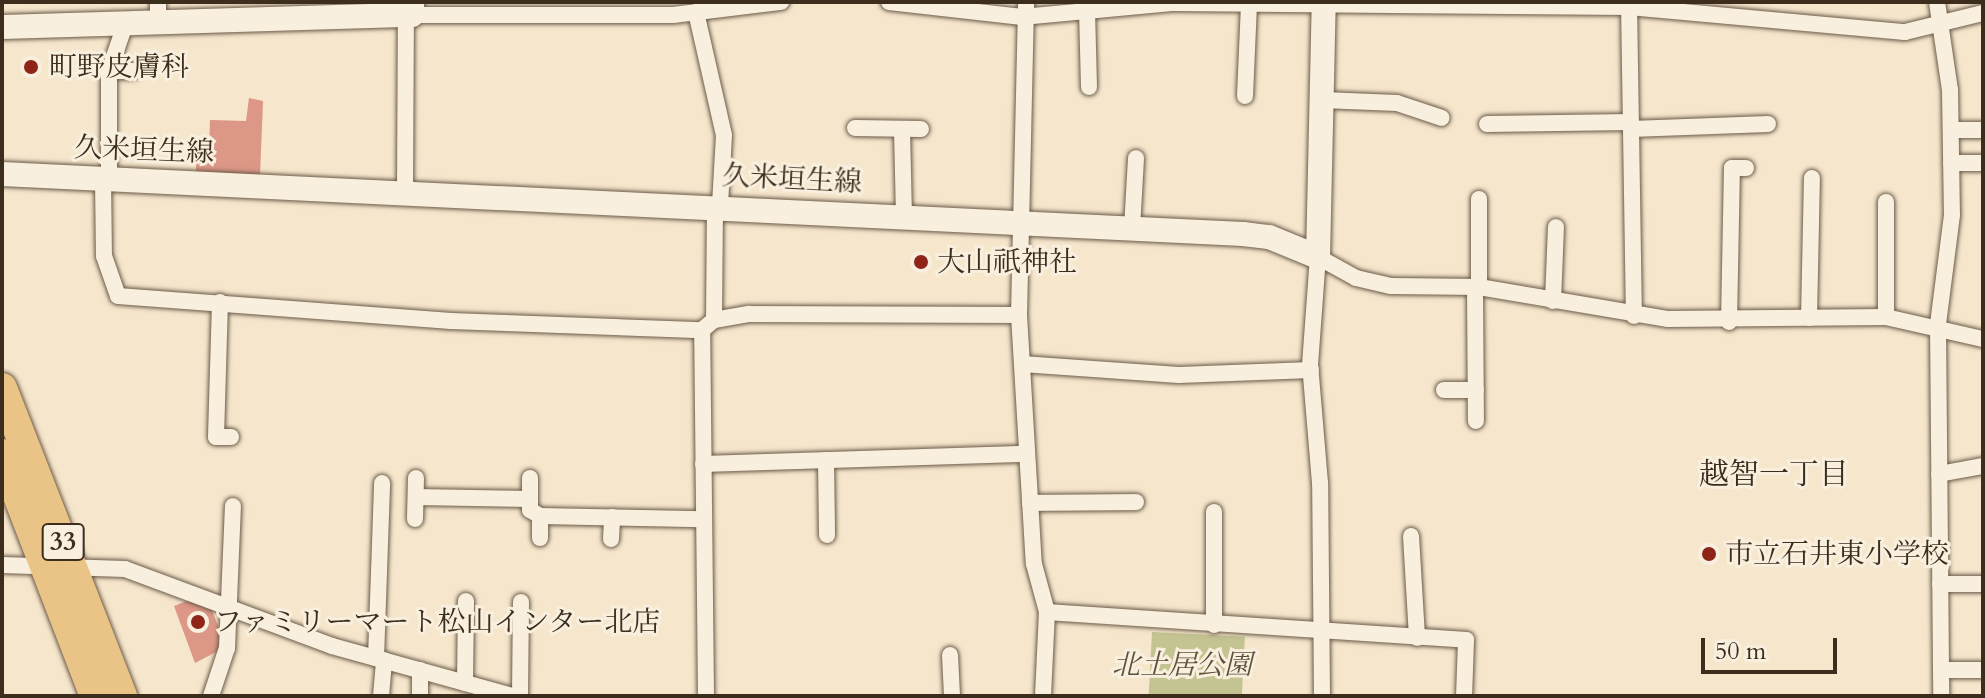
<!DOCTYPE html>
<html>
<head>
<meta charset="utf-8">
<style>
  body { margin:0 }
  #map { position:relative; width:1985px; height:698px; overflow:hidden; background:#f5e6cc; font-family:Cardo,"Noto Serif JP",serif }
  div>[style] { position:absolute }
  .green>* { inset:0; background:#c4c392; transform-origin:0 0 }
  .building>* { inset:0; background:#dc9787 }
  .roads { filter:drop-shadow(0 0 2px #6b5b48) drop-shadow(0 0 2px #6b5b48) }
  .street>* { height:16px; margin:-8px; padding:0 8px; transform-origin:8px; border-radius:8px; background:#f8efde }
  .secondary>* { height:24px; margin:-12px; padding:0 12px; transform-origin:12px; border-radius:12px; background:#f8efde }
  .highway>* { height:30px; margin:-15px; padding:0 15px; transform-origin:15px; border-radius:15px; background:#eac386 }
  .dots>* { width:22px; height:22px; translate:-50% -50%; box-sizing:border-box; border:4px solid #f8efde; border-radius:50% }
  span { translate:-50% -50%; white-space:nowrap; text-align:center; line-height:1.15; -webkit-text-stroke:6px #f8efde; paint-order:stroke }
  .shield-label span { padding:2px 6px; background:#f8efde; border:2px solid; border-radius:6px; -webkit-text-stroke-width:0 }
  .shield-label { font-size:26px; color:#3d2d1c; font-weight:700 }
  .poi-label { font-size:28px; color:#3d2d1c }
  .left { translate:0 -50%; text-align:left }
  .street-label { font-size:28px; color:#3d2d1c }
  .park-label { font-size:28px; color:#5f523a; font-style:italic }
  .neighbourhood-label { font-size:30px; color:#3d2d1c }
  .frame { position:absolute; inset:0; border:4px solid #3d2d1c; pointer-events:none }
  .scale { position:absolute; left:1701px; top:638px; width:136px; height:36px; box-sizing:border-box; border:4px solid #3d2d1c; border-top:0; padding-left:10px; font-size:24px; line-height:28px; white-space:nowrap; color:#3d2d1c; -webkit-text-stroke:6px #f8efde; paint-order:stroke }
</style>
</head>
<body>
<div id="map">
  <div class="green">
    <i style="left:1152px;top:632px;width:93px;height:64px;rotate:3deg"></i>
  </div>
  <div class="building">
    <i style="clip-path:polygon(249px 98px,263px 101px,260px 176px,196px 175px,196px 151px,209px 150px,210px 120px,246px 121px)"></i>
    <i style="clip-path:polygon(192px 599px,211px 608px,222px 636px,218px 651px,195px 663px,174px 606px)"></i>
  </div>
  <div class="roads">
    <div class="street">
      <i style="left:158px;top:2px;width:19px;rotate:90deg"></i>
      <i style="left:889px;top:2px;width:134px;rotate:6.4deg"></i>
      <i style="left:1022px;top:17px;width:153px;rotate:-5.3deg"></i>
      <i style="left:1174px;top:3px;width:455px;rotate:0.5deg"></i>
      <i style="left:1629px;top:7px;width:277px;rotate:5.2deg"></i>
      <i style="left:1905px;top:32px;width:80px;rotate:-13.7deg"></i>
      <i style="left:1629px;top:2px;width:314px;rotate:89.1deg"></i>
      <i style="left:1937px;top:2px;width:89px;rotate:81.6deg"></i>
      <i style="left:1950px;top:90px;width:125px;rotate:89.1deg"></i>
      <i style="left:1952px;top:215px;width:110px;rotate:97.3deg"></i>
      <i style="left:1938px;top:324px;width:372px;rotate:89.5deg"></i>
      <i style="left:1087px;top:10px;width:77px;rotate:88.5deg"></i>
      <i style="left:696px;top:12px;width:126px;rotate:77.2deg"></i>
      <i style="left:724px;top:135px;width:70px;rotate:93.3deg"></i>
      <i style="left:412px;top:15px;width:261px"></i>
      <i style="left:673px;top:15px;width:109px;rotate:-6.9deg"></i>
      <i style="left:109px;top:71px;width:24px"></i>
      <i style="left:1245px;top:96px;width:91px;rotate:-87.5deg"></i>
      <i style="left:1323px;top:100px;width:74px;rotate:2.3deg"></i>
      <i style="left:1397px;top:103px;width:47px;rotate:18.4deg"></i>
      <i style="left:1487px;top:124px;width:144px;rotate:-0.8deg"></i>
      <i style="left:855px;top:128px;width:66px;rotate:0.9deg"></i>
      <i style="left:902px;top:129px;width:86px;rotate:88.7deg"></i>
      <i style="left:1631px;top:129px;width:137px;rotate:-2.1deg"></i>
      <i style="left:1951px;top:130px;width:32px"></i>
      <i style="left:1951px;top:163px;width:32px"></i>
      <i style="left:103px;top:178px;width:78px;rotate:89.3deg"></i>
      <i style="left:104px;top:256px;width:42px;rotate:70.7deg"></i>
      <i style="left:118px;top:296px;width:334px;rotate:4.3deg"></i>
      <i style="left:451px;top:321px;width:251px;rotate:2.1deg"></i>
      <i style="left:109px;top:178px;width:107px;rotate:-90deg"></i>
      <i style="left:109px;top:71px;width:52px;rotate:-70.9deg"></i>
      <i style="left:405px;top:191px;width:176px;rotate:-89.7deg"></i>
      <i style="left:1479px;top:199px;width:88px;rotate:90deg"></i>
      <i style="left:1886px;top:202px;width:115px;rotate:90deg"></i>
      <i style="left:1132px;top:228px;width:70px;rotate:-86.7deg"></i>
      <i style="left:1475px;top:287px;width:134px;rotate:89.6deg"></i>
      <i style="left:1553px;top:301px;width:74px;rotate:-87.7deg"></i>
      <i style="left:220px;top:302px;width:135px;rotate:91.7deg"></i>
      <i style="left:216px;top:437px;width:15px"></i>
      <i style="left:1019px;top:315px;width:249px;rotate:86.6deg"></i>
      <i style="left:1034px;top:564px;width:50px;rotate:74.8deg"></i>
      <i style="left:1047px;top:612px;width:420px;rotate:3.8deg"></i>
      <i style="left:1466px;top:640px;width:56px;rotate:92deg"></i>
      <i style="left:1809px;top:318px;width:140px;rotate:-88.8deg"></i>
      <i style="left:714px;top:320px;width:36px;rotate:-10deg"></i>
      <i style="left:749px;top:314px;width:270px;rotate:0.2deg"></i>
      <i style="left:1019px;top:315px;width:313px;rotate:-88.7deg"></i>
      <i style="left:1729px;top:322px;width:154px;rotate:-88.9deg"></i>
      <i style="left:1732px;top:168px;width:14px"></i>
      <i style="left:1022px;top:364px;width:157px;rotate:4deg"></i>
      <i style="left:1179px;top:375px;width:132px;rotate:-2.2deg"></i>
      <i style="left:1444px;top:390px;width:32px"></i>
      <i style="left:826px;top:460px;width:75px;rotate:89.2deg"></i>
      <i style="left:703px;top:464px;width:324px;rotate:-1.8deg"></i>
      <i style="left:1939px;top:474px;width:45px;rotate:-10.3deg"></i>
      <i style="left:530px;top:478px;width:32px;rotate:90deg"></i>
      <i style="left:530px;top:510px;width:12px;rotate:31deg"></i>
      <i style="left:540px;top:516px;width:163px;rotate:1.1deg"></i>
      <i style="left:416px;top:497px;width:114px;rotate:1deg"></i>
      <i style="left:1030px;top:503px;width:106px;rotate:-0.5deg"></i>
      <i style="left:1214px;top:512px;width:113px;rotate:90deg"></i>
      <i style="left:540px;top:516px;width:22px;rotate:90deg"></i>
      <i style="left:415px;top:519px;width:41px;rotate:-88.6deg"></i>
      <i style="left:1411px;top:536px;width:102px;rotate:86.6deg"></i>
      <i style="left:611px;top:539px;width:22px;rotate:-87deg"></i>
      <i style="left:2px;top:565px;width:123px;rotate:1.9deg"></i>
      <i style="left:125px;top:569px;width:221px;rotate:20.4deg"></i>
      <i style="left:332px;top:646px;width:187px;rotate:15.5deg"></i>
      <i style="left:1940px;top:584px;width:43px"></i>
      <i style="left:950px;top:655px;width:41px;rotate:87.2deg"></i>
      <i style="left:376px;top:658px;width:175px;rotate:-88deg"></i>
      <i style="left:420px;top:670px;width:26px;rotate:90deg"></i>
      <i style="left:1941px;top:670px;width:42px"></i>
      <i style="left:465px;top:683px;width:82px;rotate:-89.3deg"></i>
      <i style="left:211px;top:696px;width:51px;rotate:-71.6deg"></i>
      <i style="left:227px;top:648px;width:142px;rotate:-87.6deg"></i>
      <i style="left:381px;top:696px;width:36px;rotate:-85deg"></i>
      <i style="left:520px;top:696px;width:94px;rotate:-89.4deg"></i>
      <i style="left:706px;top:696px;width:366px;rotate:-90.6deg"></i>
      <i style="left:702px;top:330px;width:16px;rotate:-40deg"></i>
      <i style="left:714px;top:320px;width:115px;rotate:-89.5deg"></i>
      <i style="left:1043px;top:696px;width:84px;rotate:-87.3deg"></i>
      <i style="left:1322px;top:696px;width:213px;rotate:-90.5deg"></i>
      <i style="left:1320px;top:483px;width:118px;rotate:-94.8deg"></i>
      <i style="left:1310px;top:365px;width:108px;rotate:-85.8deg"></i>
      <i style="left:1318px;top:257px;width:43px;rotate:28.9deg"></i>
      <i style="left:1356px;top:278px;width:36px;rotate:13deg"></i>
      <i style="left:1391px;top:286px;width:88px;rotate:0.7deg"></i>
      <i style="left:1479px;top:287px;width:192px;rotate:9.6deg"></i>
      <i style="left:1668px;top:319px;width:218px;rotate:-0.5deg"></i>
      <i style="left:1886px;top:317px;width:99px;rotate:12.8deg"></i>
    </div>
    <div class="secondary">
      <i style="left:2px;top:27px;width:410px;rotate:-1.7deg"></i>
      <i style="left:412px;top:15px;width:13px;rotate:-90deg"></i>
      <i style="left:2px;top:174px;width:1242px;rotate:2.77deg"></i>
      <i style="left:1243px;top:234px;width:26px;rotate:7deg"></i>
      <i style="left:1269px;top:237px;width:53px;rotate:22.2deg"></i>
      <i style="left:1318px;top:257px;width:255px;rotate:-88.7deg"></i>
    </div>
    <div class="highway">
      <i style="left:2px;top:388px;width:331px;rotate:68.7deg"></i>
      <i style="left:2px;top:454px;width:259px;rotate:69deg"></i>
    </div>
  </div>
  <div class="dots">
    <i style="left:31px;top:67px;background:#8f2418"></i>
    <i style="left:921px;top:262px;background:#8f2418"></i>
    <i style="left:1709px;top:554px;background:#8f2418"></i>
    <i style="left:198px;top:622px;background:#8f2418"></i>
  </div>
  <div class="shield-label">
    <span style="left:63px;top:542px">33</span>
  </div>
  <div class="poi-label">
    <span class="left" style="left:49px;top:67px">町野皮膚科</span>
    <span class="left" style="left:937px;top:262px">大山祇神社</span>
    <span class="left" style="left:1725px;top:554px">市立石井東小学校</span>
    <span class="left" style="left:214px;top:622px">ファミリーマート松山インター北店</span>
  </div>
  <div class="street-label">
    <span style="left:144px;top:150px;rotate:2deg">久米垣生線</span>
    <span style="left:792px;top:179px;rotate:3deg">久米垣生線</span>
  </div>
  <div class="park-label">
    <span style="left:1182px;top:665px">北土居公園</span>
  </div>
  <div class="neighbourhood-label">
    <span style="left:1774px;top:475px">越智一丁目</span>
  </div>
  <div class="frame"></div>
  <div class="scale">50 m</div>
</div>
</body>
</html>
